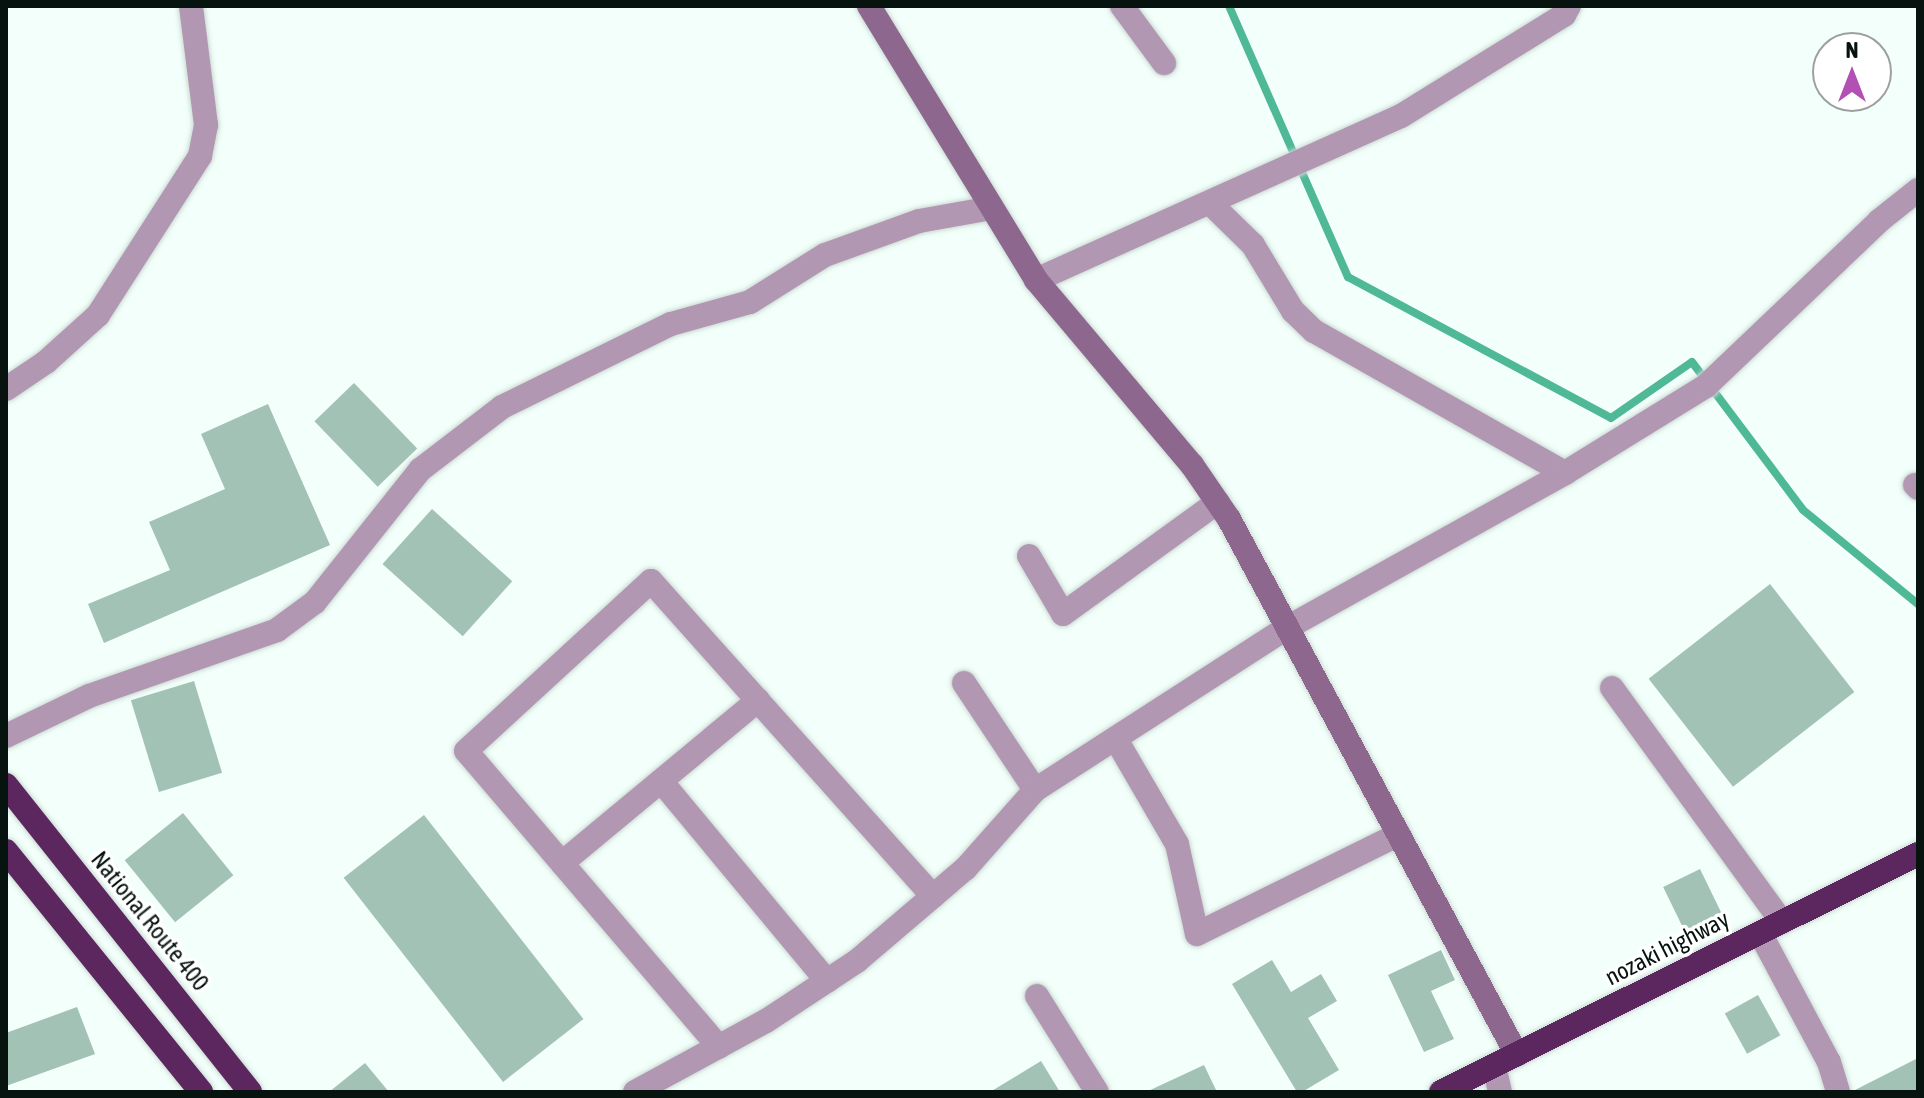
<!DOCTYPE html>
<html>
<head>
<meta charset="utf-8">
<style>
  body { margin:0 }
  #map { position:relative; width:1924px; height:1098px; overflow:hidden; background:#f2fffa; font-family:"Asap Condensed",sans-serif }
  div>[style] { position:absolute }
  .stream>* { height:8px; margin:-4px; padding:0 4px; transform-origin:4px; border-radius:4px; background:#4fb897 }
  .building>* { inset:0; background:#a3c2b6; transform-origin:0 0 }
  .roads { filter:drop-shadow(0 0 2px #ccd9d4) drop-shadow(0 0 2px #ccd9d4) }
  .street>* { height:24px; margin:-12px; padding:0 12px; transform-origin:12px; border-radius:12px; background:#b297b2 }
  .secondary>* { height:24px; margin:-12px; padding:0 12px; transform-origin:12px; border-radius:12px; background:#8e678f }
  .highway>* { height:24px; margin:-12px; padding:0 12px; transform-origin:12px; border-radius:12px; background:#5c275e }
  span { translate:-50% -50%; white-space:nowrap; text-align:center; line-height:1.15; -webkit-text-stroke:7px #fff; paint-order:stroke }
  .street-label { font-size:24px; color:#07130f }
  .frame { position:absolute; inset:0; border:8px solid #07130f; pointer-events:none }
  .north { position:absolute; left:1812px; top:32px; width:80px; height:80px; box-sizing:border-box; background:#fff; border:2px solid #9ca19f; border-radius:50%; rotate:0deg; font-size:22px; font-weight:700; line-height:32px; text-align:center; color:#07130f }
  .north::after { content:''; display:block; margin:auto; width:28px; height:36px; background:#b250b6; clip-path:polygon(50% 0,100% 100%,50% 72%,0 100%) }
</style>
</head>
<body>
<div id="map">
  <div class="stream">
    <i style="left:1229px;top:6px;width:296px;rotate:66.3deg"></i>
    <i style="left:1348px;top:277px;width:298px;rotate:28.2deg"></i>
    <i style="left:1611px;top:418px;width:98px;rotate:-34.7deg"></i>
    <i style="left:1692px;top:362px;width:185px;rotate:53.1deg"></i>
    <i style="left:1803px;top:510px;width:149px;rotate:39.3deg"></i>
  </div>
  <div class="building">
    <i style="left:354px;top:383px;width:91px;height:55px;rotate:46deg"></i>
    <i style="clip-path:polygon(268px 404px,330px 545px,104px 643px,88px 604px,170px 570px,149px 522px,225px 489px,201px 434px)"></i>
    <i style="left:432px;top:509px;width:108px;height:74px;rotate:42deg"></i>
    <i style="left:1770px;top:584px;width:137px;height:154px;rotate:52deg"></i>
    <i style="left:194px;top:681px;width:96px;height:66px;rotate:73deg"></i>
    <i style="left:183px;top:813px;width:80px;height:75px;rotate:51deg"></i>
    <i style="left:424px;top:815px;width:259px;height:102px;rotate:52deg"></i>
    <i style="left:1700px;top:869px;width:52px;height:41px;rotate:64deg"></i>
    <i style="clip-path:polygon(1441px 950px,1455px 980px,1431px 991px,1454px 1039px,1424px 1052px,1388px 975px)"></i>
    <i style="clip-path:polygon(1272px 960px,1291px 992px,1321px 974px,1337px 1001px,1308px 1018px,1339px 1070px,1302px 1092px,1297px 1092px,1232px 984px)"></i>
    <i style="left:1758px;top:995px;width:46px;height:38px;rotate:61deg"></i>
    <i style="clip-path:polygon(77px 1007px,95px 1054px,6px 1086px,6px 1033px)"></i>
    <i style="clip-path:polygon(1918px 1058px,1918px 1092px,1853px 1092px,1853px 1091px)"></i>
    <i style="clip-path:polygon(1041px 1061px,1060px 1092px,990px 1092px)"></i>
    <i style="clip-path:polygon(365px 1063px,389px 1092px,329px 1092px)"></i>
    <i style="clip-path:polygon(1204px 1065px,1217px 1092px,1146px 1092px)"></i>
  </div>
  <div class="roads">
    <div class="street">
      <i style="left:1122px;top:6px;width:71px;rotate:53.6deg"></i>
      <i style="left:1210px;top:203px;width:60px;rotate:44.3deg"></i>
      <i style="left:1253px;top:245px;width:77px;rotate:58.8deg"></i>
      <i style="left:1293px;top:311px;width:29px;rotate:44deg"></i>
      <i style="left:1314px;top:331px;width:288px;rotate:29.5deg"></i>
      <i style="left:1036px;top:280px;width:400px;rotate:-24.2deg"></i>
      <i style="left:1401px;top:116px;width:192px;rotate:-31.8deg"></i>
      <i style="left:1564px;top:15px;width:10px;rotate:-61deg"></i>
      <i style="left:6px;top:389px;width:48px;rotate:-34deg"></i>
      <i style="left:46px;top:362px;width:70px;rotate:-42.1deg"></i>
      <i style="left:98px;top:315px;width:189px;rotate:-57.3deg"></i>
      <i style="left:200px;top:156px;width:32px;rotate:-79deg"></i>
      <i style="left:206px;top:125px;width:120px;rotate:-97.2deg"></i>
      <i style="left:1915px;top:485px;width:4px;rotate:45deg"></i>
      <i style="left:1029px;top:556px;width:67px;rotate:59.6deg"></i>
      <i style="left:1063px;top:614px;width:191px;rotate:-35.9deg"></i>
      <i style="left:964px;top:683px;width:128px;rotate:56.4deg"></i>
      <i style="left:1612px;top:688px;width:289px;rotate:54deg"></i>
      <i style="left:6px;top:736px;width:92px;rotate:-25.7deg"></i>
      <i style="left:89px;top:696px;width:199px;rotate:-19.3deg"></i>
      <i style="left:277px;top:630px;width:47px;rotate:-36.4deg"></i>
      <i style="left:315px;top:602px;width:169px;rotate:-51.5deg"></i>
      <i style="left:420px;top:470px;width:103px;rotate:-37.5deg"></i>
      <i style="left:502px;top:407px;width:188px;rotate:-26.2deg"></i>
      <i style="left:671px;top:324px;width:82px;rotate:-15.6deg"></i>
      <i style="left:750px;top:302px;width:89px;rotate:-32.1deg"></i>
      <i style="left:825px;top:255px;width:100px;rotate:-19.9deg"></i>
      <i style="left:919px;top:221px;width:74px;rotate:-10.1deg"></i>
      <i style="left:1117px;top:741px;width:119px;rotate:59.8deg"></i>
      <i style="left:1177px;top:844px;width:92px;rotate:77.5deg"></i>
      <i style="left:1197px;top:934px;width:225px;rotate:-26.3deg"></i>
      <i style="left:661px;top:781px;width:260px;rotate:50.3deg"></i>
      <i style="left:562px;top:863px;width:255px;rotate:-39.7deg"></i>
      <i style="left:1760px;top:933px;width:146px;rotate:61.9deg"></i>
      <i style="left:1829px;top:1062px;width:31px;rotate:73deg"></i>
      <i style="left:1037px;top:996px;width:113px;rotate:58deg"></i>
      <i style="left:719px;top:1047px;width:389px;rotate:-130.5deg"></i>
      <i style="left:466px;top:751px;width:251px;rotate:-42.6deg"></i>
      <i style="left:651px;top:581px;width:423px;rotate:48.2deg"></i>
      <i style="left:1494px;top:1066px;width:27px;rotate:77deg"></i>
      <i style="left:635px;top:1092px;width:149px;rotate:-28.5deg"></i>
      <i style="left:766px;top:1021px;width:109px;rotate:-33.4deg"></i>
      <i style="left:857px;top:961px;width:143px;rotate:-40.5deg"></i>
      <i style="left:966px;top:868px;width:104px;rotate:-48.5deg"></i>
      <i style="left:1035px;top:790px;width:297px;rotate:-32.8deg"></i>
      <i style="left:1285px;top:629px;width:321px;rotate:-29.1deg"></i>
      <i style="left:1565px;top:473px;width:166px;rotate:-31.7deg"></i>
      <i style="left:1706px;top:386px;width:239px;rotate:-43.6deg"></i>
      <i style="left:1879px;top:221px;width:50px;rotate:-38.5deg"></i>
    </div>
    <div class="secondary">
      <i style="left:869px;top:6px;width:321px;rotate:58.6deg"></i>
      <i style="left:1036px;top:280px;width:242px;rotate:49.9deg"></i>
      <i style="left:1192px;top:465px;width:65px;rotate:55.6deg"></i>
      <i style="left:1229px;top:519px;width:608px;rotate:61.75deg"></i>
    </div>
    <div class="highway">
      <i style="left:6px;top:785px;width:392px;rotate:51.5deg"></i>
      <i style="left:6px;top:851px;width:310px;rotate:51deg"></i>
      <i style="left:1441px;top:1092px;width:533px;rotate:-26.52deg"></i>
    </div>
  </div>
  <div class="street-label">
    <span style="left:150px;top:921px;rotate:51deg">National Route 400</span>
    <span style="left:1667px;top:948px;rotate:-27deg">nozaki highway</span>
  </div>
  <div class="frame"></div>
  <div class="north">N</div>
</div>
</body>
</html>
